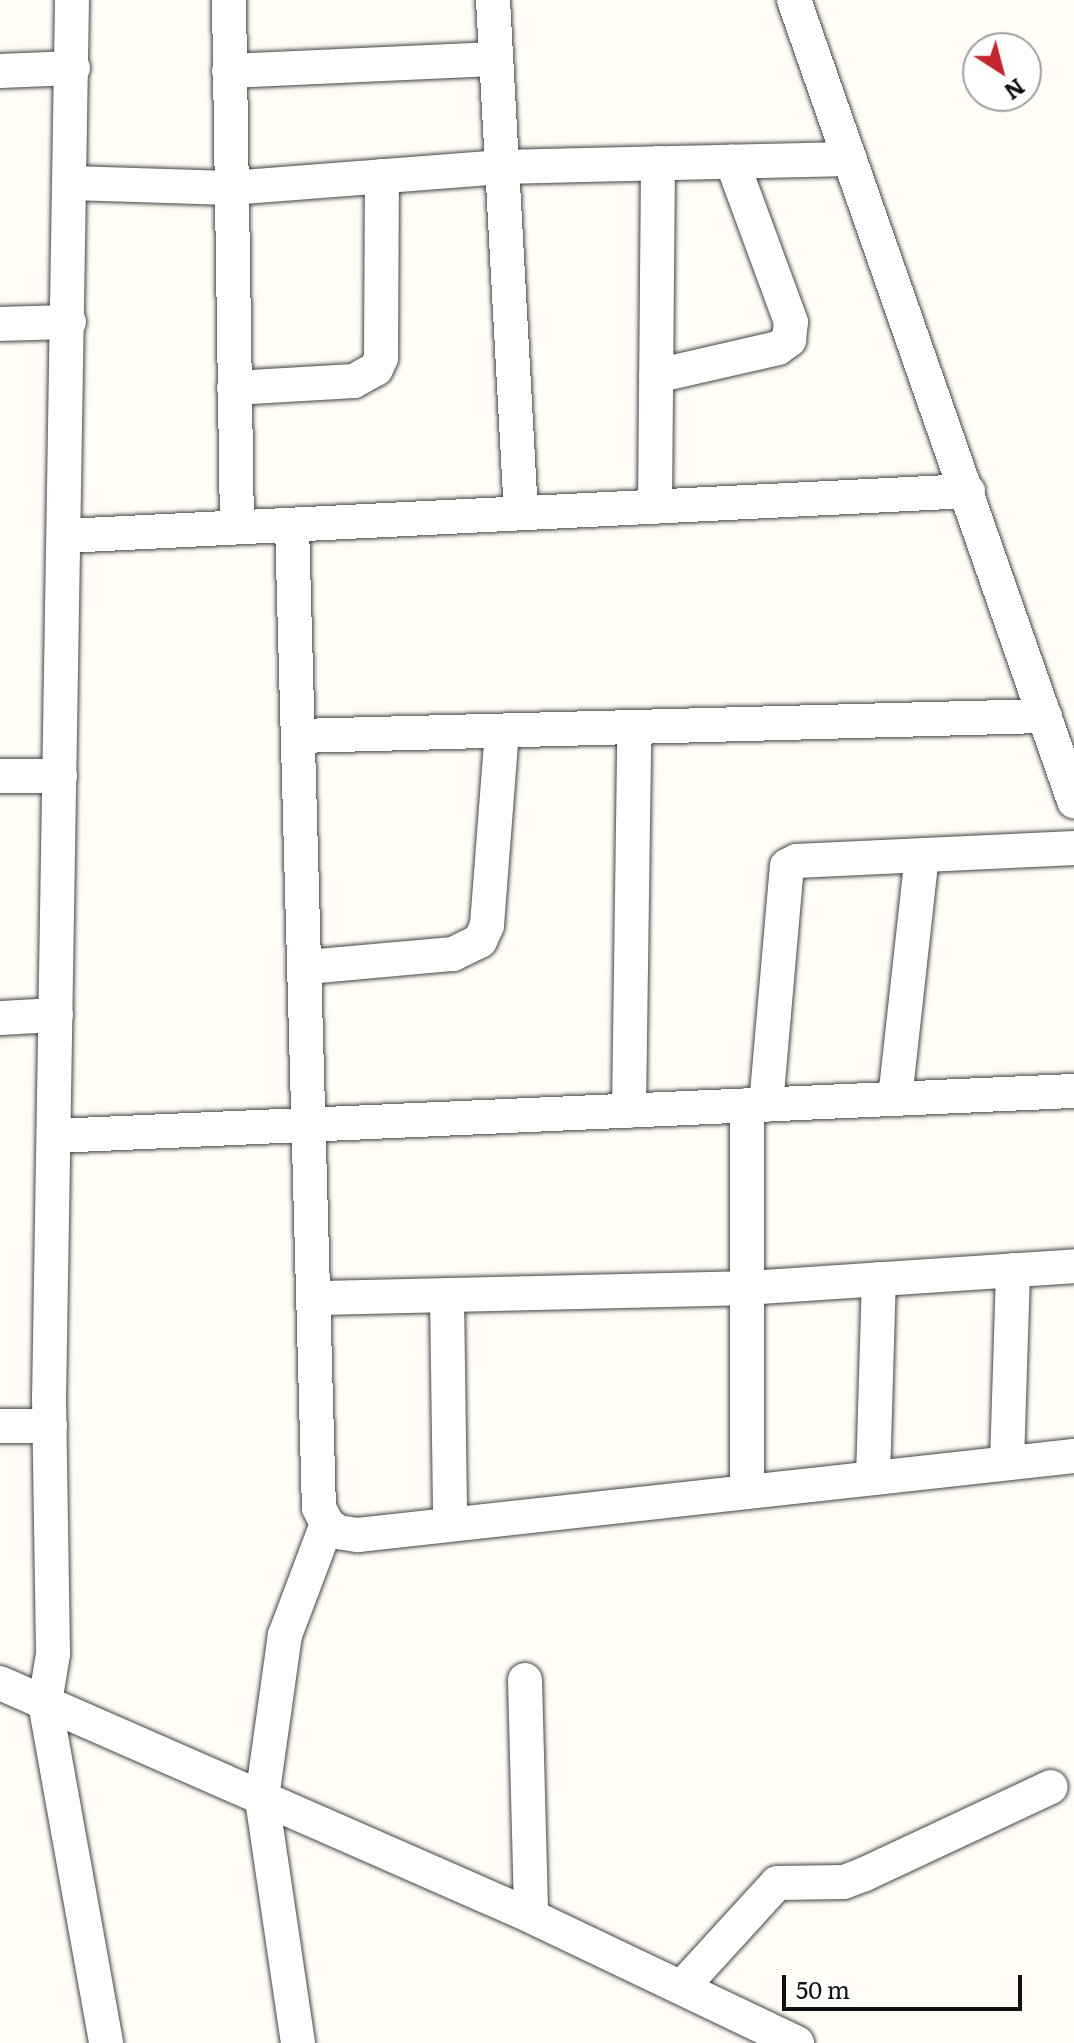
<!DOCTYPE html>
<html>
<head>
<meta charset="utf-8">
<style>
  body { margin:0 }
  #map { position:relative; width:1074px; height:2043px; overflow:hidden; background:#fffdf5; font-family:Literata,serif }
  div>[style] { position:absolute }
  .roads { filter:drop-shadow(0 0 2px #444) drop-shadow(0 0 2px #444) }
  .minor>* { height:34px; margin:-17px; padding:0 17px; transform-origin:17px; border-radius:17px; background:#fff }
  span { translate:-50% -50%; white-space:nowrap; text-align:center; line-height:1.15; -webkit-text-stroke:8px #fff; paint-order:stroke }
  .north { position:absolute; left:962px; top:32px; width:80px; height:80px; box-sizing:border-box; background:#fff; border:2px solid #a0a0a0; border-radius:50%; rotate:144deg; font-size:22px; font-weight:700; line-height:32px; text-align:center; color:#111 }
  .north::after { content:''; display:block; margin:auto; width:28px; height:36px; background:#c4262e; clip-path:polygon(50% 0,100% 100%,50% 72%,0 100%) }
  .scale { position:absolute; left:782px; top:1975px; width:240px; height:36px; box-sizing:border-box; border:4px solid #111; border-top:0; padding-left:10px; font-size:24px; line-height:28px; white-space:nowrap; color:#111; -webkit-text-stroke:6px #fff; paint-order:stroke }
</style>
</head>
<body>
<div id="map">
  <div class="roads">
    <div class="minor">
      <i style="left:72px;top:0;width:1397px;rotate:90.94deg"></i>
      <i style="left:49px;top:1397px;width:257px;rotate:89.1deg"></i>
      <i style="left:53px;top:1654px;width:50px;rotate:99.3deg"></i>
      <i style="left:45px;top:1703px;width:345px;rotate:79.8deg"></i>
      <i style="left:229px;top:0;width:527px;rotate:89.13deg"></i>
      <i style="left:493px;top:0;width:514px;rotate:86.88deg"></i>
      <i style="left:794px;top:0;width:849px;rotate:70.73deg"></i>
      <i style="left:0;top:71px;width:73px;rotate:-2.4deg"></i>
      <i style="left:229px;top:71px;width:267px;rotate:-2.6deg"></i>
      <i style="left:71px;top:183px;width:159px;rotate:1.8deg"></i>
      <i style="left:230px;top:188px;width:273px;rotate:-4.4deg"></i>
      <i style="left:502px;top:167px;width:348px;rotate:-1.3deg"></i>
      <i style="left:0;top:324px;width:69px;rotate:-1.7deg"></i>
      <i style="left:656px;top:376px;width:125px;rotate:-12.9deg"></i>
      <i style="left:778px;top:348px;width:14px;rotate:-36deg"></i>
      <i style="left:789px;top:340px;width:18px;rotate:-84deg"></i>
      <i style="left:791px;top:322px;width:171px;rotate:-110.2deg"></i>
      <i style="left:234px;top:388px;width:120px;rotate:-3.3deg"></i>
      <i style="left:354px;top:381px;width:25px;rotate:-29deg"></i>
      <i style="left:376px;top:369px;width:12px;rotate:-66deg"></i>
      <i style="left:381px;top:358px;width:182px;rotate:-89.7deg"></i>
      <i style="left:655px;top:507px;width:344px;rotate:-89.5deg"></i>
      <i style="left:292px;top:525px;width:983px;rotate:88.43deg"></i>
      <i style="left:319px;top:1508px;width:18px;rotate:63deg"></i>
      <i style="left:327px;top:1524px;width:14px;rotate:36deg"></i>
      <i style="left:338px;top:1532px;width:20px;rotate:9deg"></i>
      <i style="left:358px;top:1535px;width:720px;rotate:-6.3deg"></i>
      <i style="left:65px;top:536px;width:904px;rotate:-2.85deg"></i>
      <i style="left:299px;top:736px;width:746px;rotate:-1.54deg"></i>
      <i style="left:0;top:776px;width:60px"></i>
      <i style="left:307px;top:967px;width:147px;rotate:-5.1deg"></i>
      <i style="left:453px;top:954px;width:30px;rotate:-26deg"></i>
      <i style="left:480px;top:941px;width:17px;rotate:-66deg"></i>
      <i style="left:487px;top:925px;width:194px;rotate:-85.6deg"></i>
      <i style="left:0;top:1018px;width:56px;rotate:-3.1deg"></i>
      <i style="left:895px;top:1099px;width:245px;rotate:-83.7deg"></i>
      <i style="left:766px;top:1105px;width:240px;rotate:-85deg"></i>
      <i style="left:787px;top:866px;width:11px;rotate:-27deg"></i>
      <i style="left:797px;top:861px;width:277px;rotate:-2.7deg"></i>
      <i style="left:629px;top:1111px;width:381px;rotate:-89.2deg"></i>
      <i style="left:54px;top:1136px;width:1021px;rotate:-2.53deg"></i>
      <i style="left:447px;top:1295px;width:229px;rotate:89.2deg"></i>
      <i style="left:316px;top:1298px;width:431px;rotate:-1.3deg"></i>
      <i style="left:747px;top:1288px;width:328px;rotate:-3.8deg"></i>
      <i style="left:0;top:1426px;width:50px"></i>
      <i style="left:1007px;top:1463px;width:193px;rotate:-88.2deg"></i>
      <i style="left:873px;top:1478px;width:199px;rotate:-88.3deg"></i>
      <i style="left:747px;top:1492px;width:387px;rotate:-90deg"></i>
      <i style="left:525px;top:1680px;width:236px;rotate:88.5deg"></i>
      <i style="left:0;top:1683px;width:568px;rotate:23.68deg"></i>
      <i style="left:520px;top:1911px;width:307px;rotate:25.5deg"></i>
      <i style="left:683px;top:1986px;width:139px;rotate:-47.6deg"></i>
      <i style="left:777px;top:1883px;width:67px;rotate:-0.9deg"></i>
      <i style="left:844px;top:1882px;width:22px;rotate:-21deg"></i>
      <i style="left:865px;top:1874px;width:205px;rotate:-25.1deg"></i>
      <i style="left:298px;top:2043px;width:248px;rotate:-98.4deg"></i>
      <i style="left:262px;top:1798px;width:165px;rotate:-82deg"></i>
      <i style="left:285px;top:1635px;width:119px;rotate:-69.3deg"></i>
    </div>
  </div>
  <div class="north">N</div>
  <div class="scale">50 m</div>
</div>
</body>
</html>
